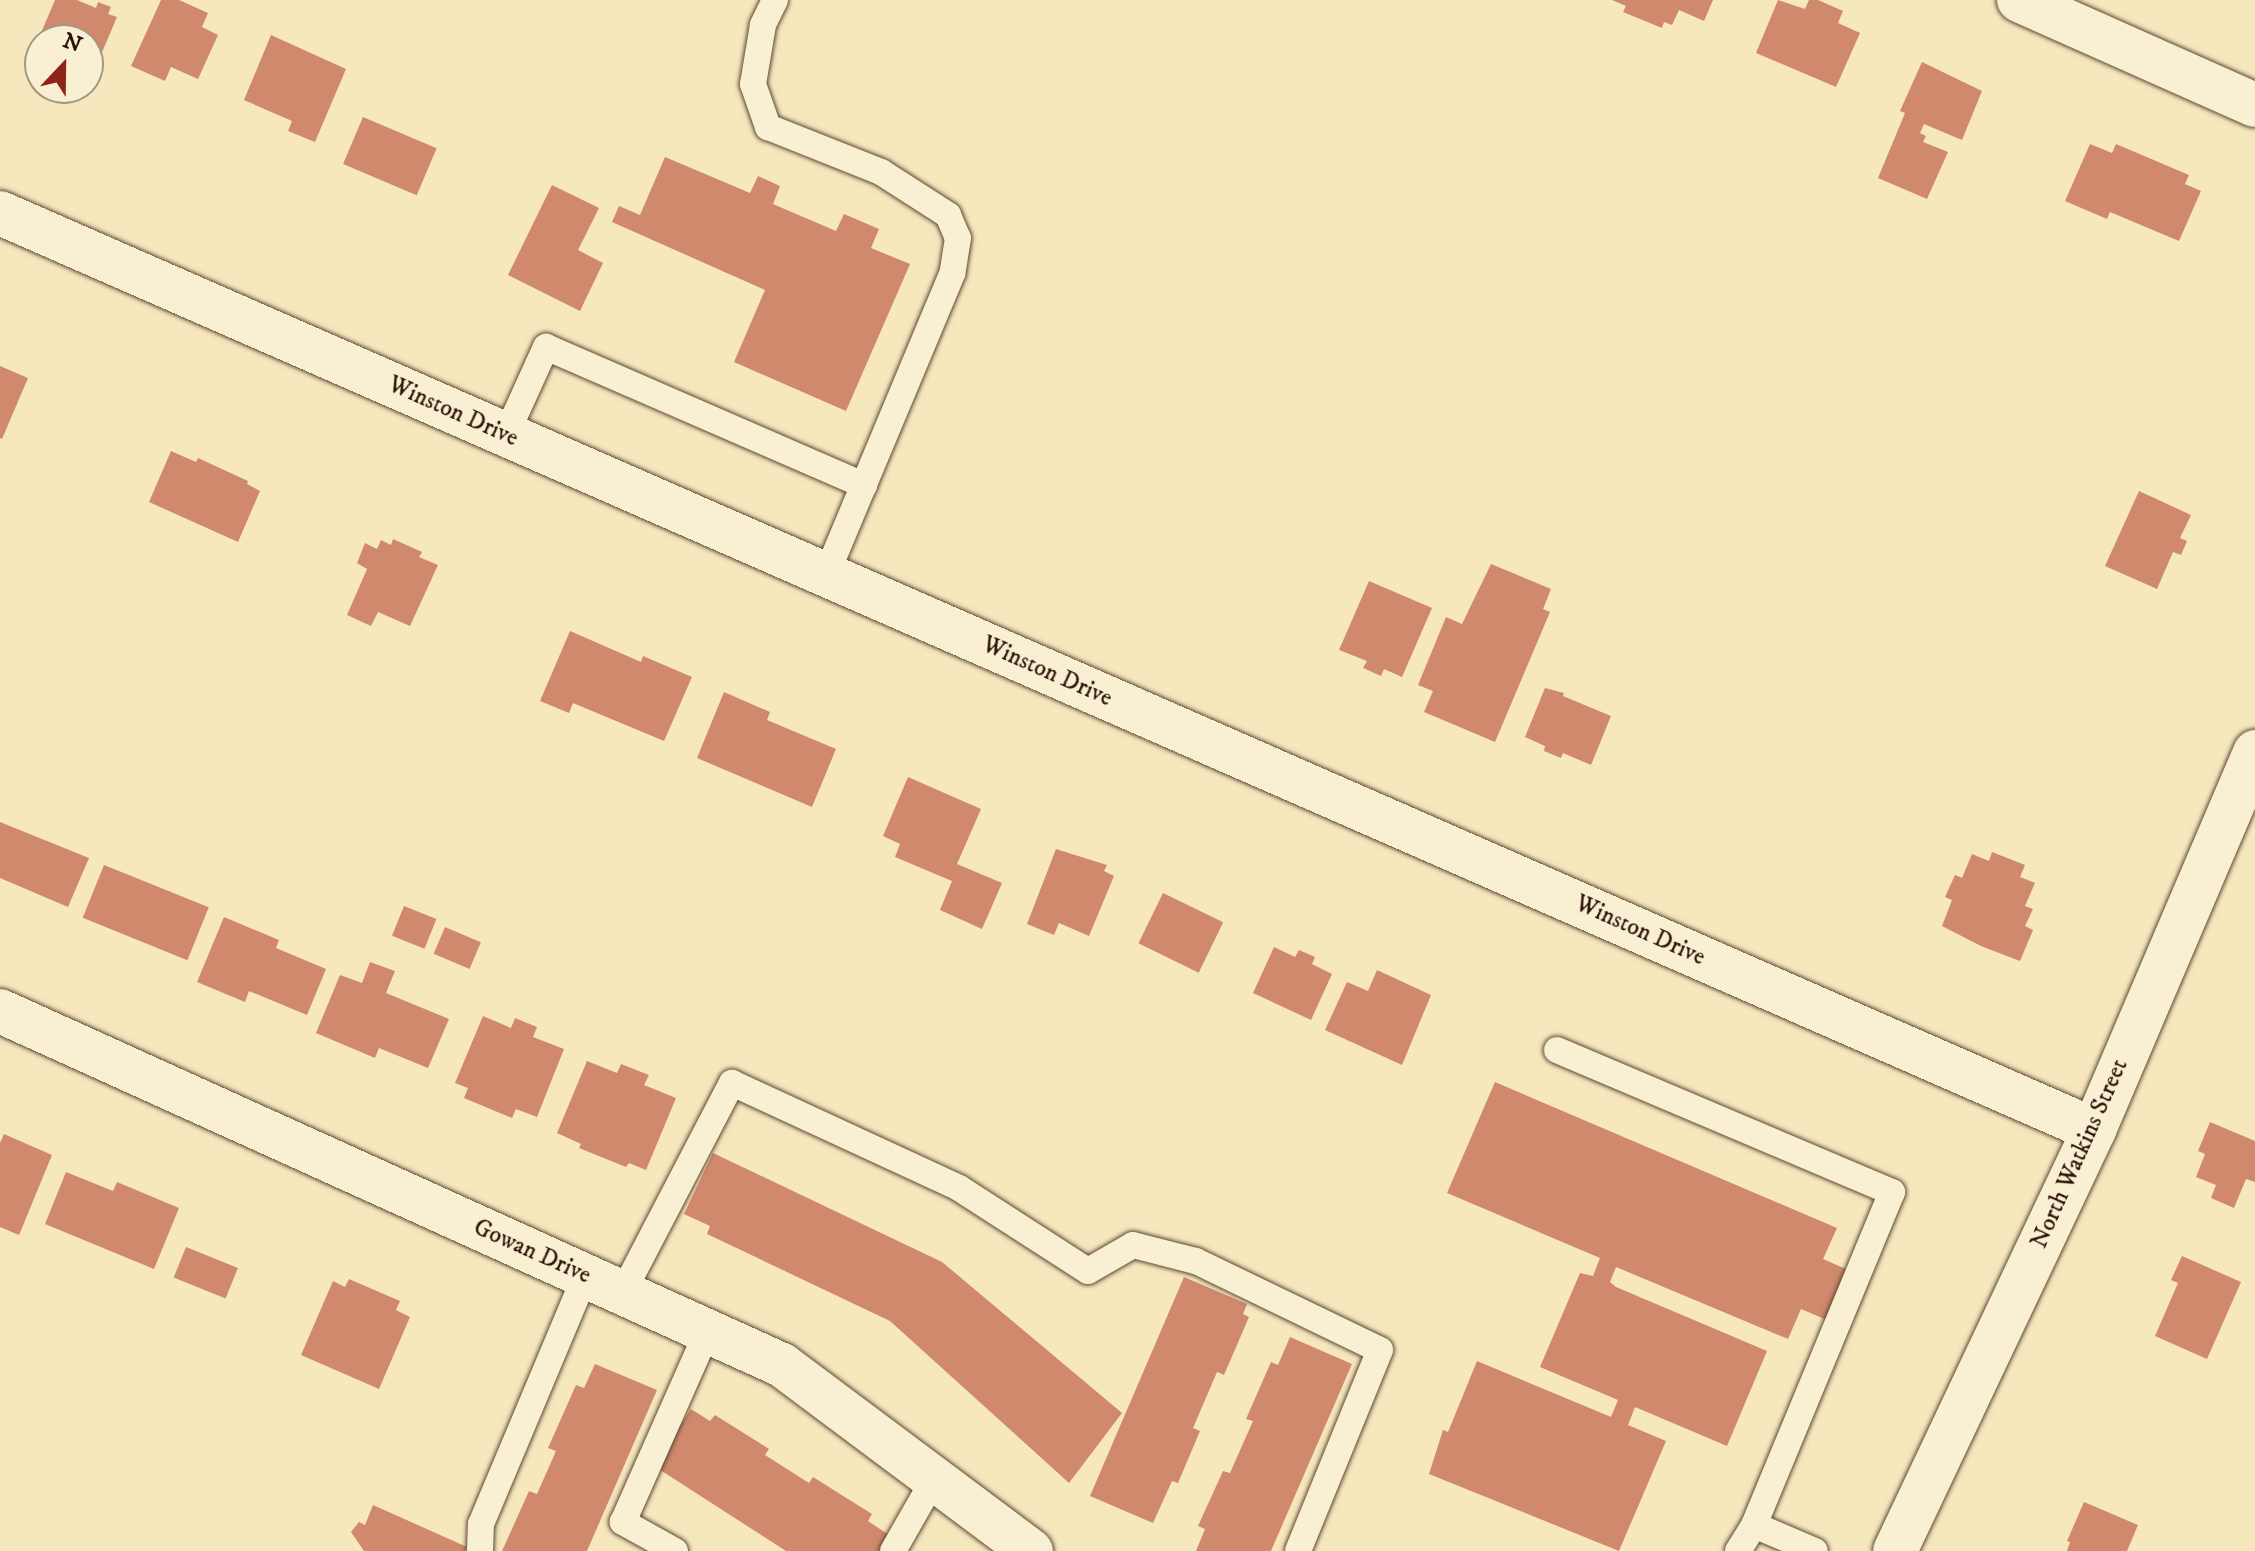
<!DOCTYPE html>
<html>
<head>
<meta charset="utf-8">
<style>
  body { margin:0 }
  #map { position:relative; width:2255px; height:1551px; overflow:hidden; background:#f6e7bc; font-family:"IM FELL DW Pica",serif }
  div>[style] { position:absolute }
  .building>* { inset:0; background:#d0896c; transform-origin:0 0 }
  .roads { filter:drop-shadow(0 0 2px #5e4735) drop-shadow(0 0 2px #5e4735) }
  .lane>* { height:26px; margin:-13px; padding:0 13px; transform-origin:13px; border-radius:13px; background:#f9efd3 }
  .street>* { height:44px; margin:-22px; padding:0 22px; transform-origin:22px; border-radius:22px; background:#f9efd3 }
  .secondary>* { height:44px; margin:-22px; padding:0 22px; transform-origin:22px; border-radius:22px; background:#f9efd3 }
  span { translate:-50% -50%; white-space:nowrap; text-align:center; line-height:1.15; -webkit-text-stroke:7px #f9efd3; paint-order:stroke }
  .street-label { font-size:24px; color:#2c1208 }
  .north { position:absolute; left:24px; top:24px; width:80px; height:80px; box-sizing:border-box; background:#f9efd3; border:2px solid #a79782; border-radius:50%; rotate:22deg; font-size:22px; font-weight:700; line-height:32px; text-align:center; color:#2c1208 }
  .north::after { content:''; display:block; margin:auto; width:28px; height:36px; background:#8f2418; clip-path:polygon(50% 0,100% 100%,50% 72%,0 100%) }
</style>
</head>
<body>
<div id="map">
  <div class="building">
    <i style="clip-path:polygon(55px 0,77px 0,96px 8px,98px 2px,111px 7px,108px 14px,117px 17px,97px 64px,88px 61px,88px 40px,38px 40px)"></i>
    <i style="clip-path:polygon(161px 0,179px 0,208px 13px,202px 27px,218px 35px,198px 79px,171px 67px,165px 81px,131px 66px)"></i>
    <i style="clip-path:polygon(1612px 0,1713px 0,1704px 21px,1679px 10px,1672px 25px,1664px 22px,1662px 28px,1623px 12px,1626px 6px)"></i>
    <i style="clip-path:polygon(1778px 0,1805px 9px,1809px 0,1818px 0,1843px 11px,1838px 23px,1860px 33px,1836px 87px,1756px 53px)"></i>
    <i style="clip-path:polygon(271px 35px,346px 69px,315px 142px,288px 131px,292px 121px,244px 100px)"></i>
    <i style="clip-path:polygon(1922px 62px,1982px 91px,1962px 140px,1924px 124px,1920px 133px,1926px 136px,1923px 142px,1948px 152px,1927px 199px,1878px 178px,1905px 113px,1900px 111px)"></i>
    <i style="left:363px;top:117px;width:80px;height:51px;rotate:23deg"></i>
    <i style="clip-path:polygon(2090px 144px,2112px 153px,2116px 144px,2189px 175px,2185px 184px,2201px 191px,2179px 241px,2110px 212px,2107px 219px,2065px 201px)"></i>
    <i style="clip-path:polygon(665px 157px,750px 193px,758px 176px,780px 186px,773px 204px,836px 231px,844px 214px,879px 229px,871px 248px,910px 264px,846px 411px,734px 362px,765px 290px,612px 222px,619px 206px,640px 215px)"></i>
    <i style="clip-path:polygon(552px 185px,599px 208px,578px 250px,603px 263px,580px 311px,508px 275px)"></i>
    <i style="clip-path:polygon(0 366px,28px 378px,2px 439px,0 438px)"></i>
    <i style="clip-path:polygon(171px 451px,196px 462px,198px 458px,248px 481px,247px 484px,260px 491px,238px 542px,149px 502px)"></i>
    <i style="clip-path:polygon(2139px 491px,2191px 515px,2180px 538px,2187px 541px,2181px 555px,2173px 552px,2157px 589px,2105px 566px)"></i>
    <i style="clip-path:polygon(393px 539px,422px 552px,419px 557px,438px 565px,410px 626px,378px 612px,371px 626px,347px 615px,367px 569px,357px 563px,365px 543px,377px 549px,381px 540px,391px 545px)"></i>
    <i style="clip-path:polygon(1491px 564px,1551px 589px,1543px 609px,1550px 612px,1495px 742px,1424px 712px,1433px 691px,1418px 685px,1446px 617px,1462px 624px)"></i>
    <i style="clip-path:polygon(1369px 581px,1432px 608px,1402px 677px,1384px 669px,1381px 676px,1363px 668px,1367px 661px,1339px 650px)"></i>
    <i style="clip-path:polygon(570px 631px,641px 662px,643px 656px,692px 677px,664px 741px,573px 703px,569px 713px,540px 701px)"></i>
    <i style="clip-path:polygon(1545px 688px,1564px 693px,1563px 696px,1611px 716px,1591px 765px,1563px 753px,1561px 758px,1544px 751px,1545px 746px,1525px 737px)"></i>
    <i style="clip-path:polygon(724px 692px,770px 712px,767px 720px,836px 749px,812px 807px,697px 758px)"></i>
    <i style="clip-path:polygon(908px 777px,981px 809px,957px 864px,1002px 883px,982px 929px,940px 910px,952px 881px,895px 857px,900px 844px,883px 836px)"></i>
    <i style="clip-path:polygon(0 822px,89px 858px,68px 907px,0 878px)"></i>
    <i style="clip-path:polygon(1056px 849px,1107px 865px,1104px 871px,1114px 876px,1089px 936px,1059px 923px,1054px 935px,1027px 924px)"></i>
    <i style="clip-path:polygon(1992px 852px,2025px 865px,2020px 877px,2035px 883px,2025px 906px,2033px 909px,2025px 926px,2033px 930px,2020px 961px,1981px 946px,1942px 926px,1952px 900px,1945px 897px,1955px 875px,1962px 878px,1972px 854px,1989px 861px)"></i>
    <i style="left:104px;top:865px;width:113px;height:57px;rotate:22deg"></i>
    <i style="left:1163px;top:893px;width:67px;height:56px;rotate:26deg"></i>
    <i style="left:404px;top:906px;width:35px;height:32px;rotate:22deg"></i>
    <i style="clip-path:polygon(224px 917px,279px 940px,276px 948px,326px 969px,307px 1015px,249px 991px,245px 1002px,197px 982px)"></i>
    <i style="left:445px;top:927px;width:39px;height:29px;rotate:23deg"></i>
    <i style="clip-path:polygon(1274px 947px,1295px 957px,1299px 950px,1315px 957px,1312px 964px,1332px 974px,1311px 1020px,1253px 993px)"></i>
    <i style="clip-path:polygon(370px 962px,395px 971px,386px 993px,449px 1019px,428px 1068px,379px 1048px,375px 1058px,316px 1033px,340px 975px,362px 983px)"></i>
    <i style="clip-path:polygon(1377px 970px,1431px 995px,1402px 1065px,1325px 1030px,1347px 982px,1368px 991px)"></i>
    <i style="clip-path:polygon(483px 1016px,511px 1028px,515px 1018px,537px 1027px,533px 1037px,564px 1049px,537px 1117px,516px 1109px,512px 1118px,464px 1098px,468px 1088px,455px 1083px)"></i>
    <i style="clip-path:polygon(587px 1061px,617px 1073px,621px 1064px,649px 1075px,644px 1085px,676px 1098px,646px 1170px,629px 1163px,626px 1167px,579px 1148px,581px 1144px,557px 1133px)"></i>
    <i style="clip-path:polygon(1495px 1082px,1837px 1228px,1823px 1259px,1855px 1273px,1834px 1323px,1801px 1309px,1788px 1339px,1616px 1267px,1610px 1282px,1616px 1287px,1767px 1351px,1727px 1446px,1635px 1407px,1628px 1425px,1666px 1441px,1619px 1551px,1429px 1474px,1443px 1430px,1448px 1432px,1477px 1361px,1611px 1417px,1618px 1400px,1540px 1367px,1580px 1273px,1593px 1276px,1600px 1258px,1447px 1193px)"></i>
    <i style="clip-path:polygon(2210px 1122px,2255px 1141px,2255px 1182px,2246px 1179px,2234px 1208px,2211px 1198px,2216px 1185px,2196px 1177px,2205px 1154px,2198px 1151px)"></i>
    <i style="clip-path:polygon(4px 1134px,52px 1155px,19px 1235px,0 1227px,0 1143px)"></i>
    <i style="clip-path:polygon(713px 1153px,942px 1262px,1122px 1413px,1069px 1483px,890px 1321px,707px 1234px,710px 1226px,684px 1214px)"></i>
    <i style="clip-path:polygon(66px 1172px,113px 1191px,117px 1182px,179px 1208px,154px 1269px,45px 1224px)"></i>
    <i style="left:186px;top:1247px;width:56px;height:33px;rotate:22deg"></i>
    <i style="clip-path:polygon(2182px 1256px,2241px 1282px,2207px 1359px,2155px 1336px,2178px 1283px,2171px 1280px)"></i>
    <i style="clip-path:polygon(1184px 1277px,1247px 1304px,1243px 1314px,1249px 1317px,1224px 1375px,1217px 1372px,1193px 1428px,1200px 1431px,1178px 1483px,1172px 1481px,1153px 1523px,1090px 1496px)"></i>
    <i style="clip-path:polygon(349px 1279px,400px 1301px,396px 1310px,410px 1317px,379px 1389px,301px 1355px,333px 1281px,345px 1287px)"></i>
    <i style="clip-path:polygon(1290px 1337px,1352px 1364px,1271px 1551px,1196px 1551px,1205px 1529px,1198px 1526px,1223px 1471px,1230px 1473px,1253px 1421px,1246px 1419px,1271px 1362px,1278px 1365px)"></i>
    <i style="clip-path:polygon(595px 1364px,657px 1390px,587px 1551px,502px 1551px,529px 1491px,537px 1494px,556px 1451px,548px 1448px,576px 1385px,584px 1388px)"></i>
    <i style="clip-path:polygon(691px 1409px,710px 1421px,715px 1415px,769px 1449px,765px 1455px,809px 1483px,813px 1477px,872px 1514px,868px 1521px,892px 1537px,883px 1551px,786px 1551px,654px 1466px)"></i>
    <i style="clip-path:polygon(2084px 1502px,2138px 1525px,2127px 1551px,2067px 1551px,2070px 1542px,2067px 1541px)"></i>
    <i style="clip-path:polygon(373px 1505px,467px 1547px,465px 1551px,364px 1551px,351px 1532px,359px 1522px,365px 1525px)"></i>
  </div>
  <div class="roads">
    <div class="lane">
      <i style="left:775px;top:0;width:28px;rotate:116deg"></i>
      <i style="left:763px;top:25px;width:60px;rotate:99.6deg"></i>
      <i style="left:753px;top:84px;width:46px;rotate:70.8deg"></i>
      <i style="left:768px;top:127px;width:122px;rotate:21.7deg"></i>
      <i style="left:881px;top:172px;width:80px;rotate:32.7deg"></i>
      <i style="left:948px;top:215px;width:25px;rotate:67deg"></i>
      <i style="left:958px;top:238px;width:36px;rotate:99deg"></i>
      <i style="left:952px;top:274px;width:326px;rotate:112.7deg"></i>
      <i style="left:506px;top:435px;width:97px;rotate:-65.6deg"></i>
      <i style="left:546px;top:347px;width:347px;rotate:23.5deg"></i>
      <i style="left:1557px;top:1050px;width:364px;rotate:23deg"></i>
      <i style="left:1892px;top:1192px;width:360px;rotate:112.5deg"></i>
      <i style="left:1754px;top:1525px;width:66px;rotate:23.1deg"></i>
      <i style="left:622px;top:1294px;width:238px;rotate:-62.5deg"></i>
      <i style="left:732px;top:1083px;width:250px;rotate:24.8deg"></i>
      <i style="left:959px;top:1188px;width:153px;rotate:32.8deg"></i>
      <i style="left:1088px;top:1271px;width:52px;rotate:-30deg"></i>
      <i style="left:1133px;top:1245px;width:65px;rotate:14.3deg"></i>
      <i style="left:1196px;top:1261px;width:204px;rotate:25.8deg"></i>
      <i style="left:1380px;top:1350px;width:217px;rotate:112.2deg"></i>
      <i style="left:480px;top:1551px;width:27px;rotate:-88deg"></i>
      <i style="left:481px;top:1524px;width:269px;rotate:-67.2deg"></i>
      <i style="left:675px;top:1551px;width:60px;rotate:-150.9deg"></i>
      <i style="left:623px;top:1522px;width:208px;rotate:-66.1deg"></i>
      <i style="left:893px;top:1551px;width:83px;rotate:-60.3deg"></i>
      <i style="left:1738px;top:1551px;width:31px;rotate:-58deg"></i>
    </div>
    <div class="street">
      <i style="left:2019px;top:0;width:258px;rotate:24deg"></i>
      <i style="left:0;top:213px;width:2286px;rotate:23.65deg"></i>
      <i style="left:0;top:1011px;width:858px;rotate:24.36deg"></i>
      <i style="left:782px;top:1365px;width:311px;rotate:36.8deg"></i>
    </div>
    <div class="secondary">
      <i style="left:1895px;top:1551px;width:466px;rotate:-64.7deg"></i>
      <i style="left:2094px;top:1130px;width:411px;rotate:-66.9deg"></i>
    </div>
  </div>
  <div class="street-label">
    <span style="left:453px;top:412px;rotate:24deg">Winston Drive</span>
    <span style="left:1047px;top:672px;rotate:24deg">Winston Drive</span>
    <span style="left:1640px;top:931px;rotate:24deg">Winston Drive</span>
    <span style="left:2080px;top:1154px;rotate:-66deg">North Watkins Street</span>
    <span style="left:532px;top:1252px;rotate:24deg">Gowan Drive</span>
  </div>
  <div class="north">N</div>
</div>
</body>
</html>
